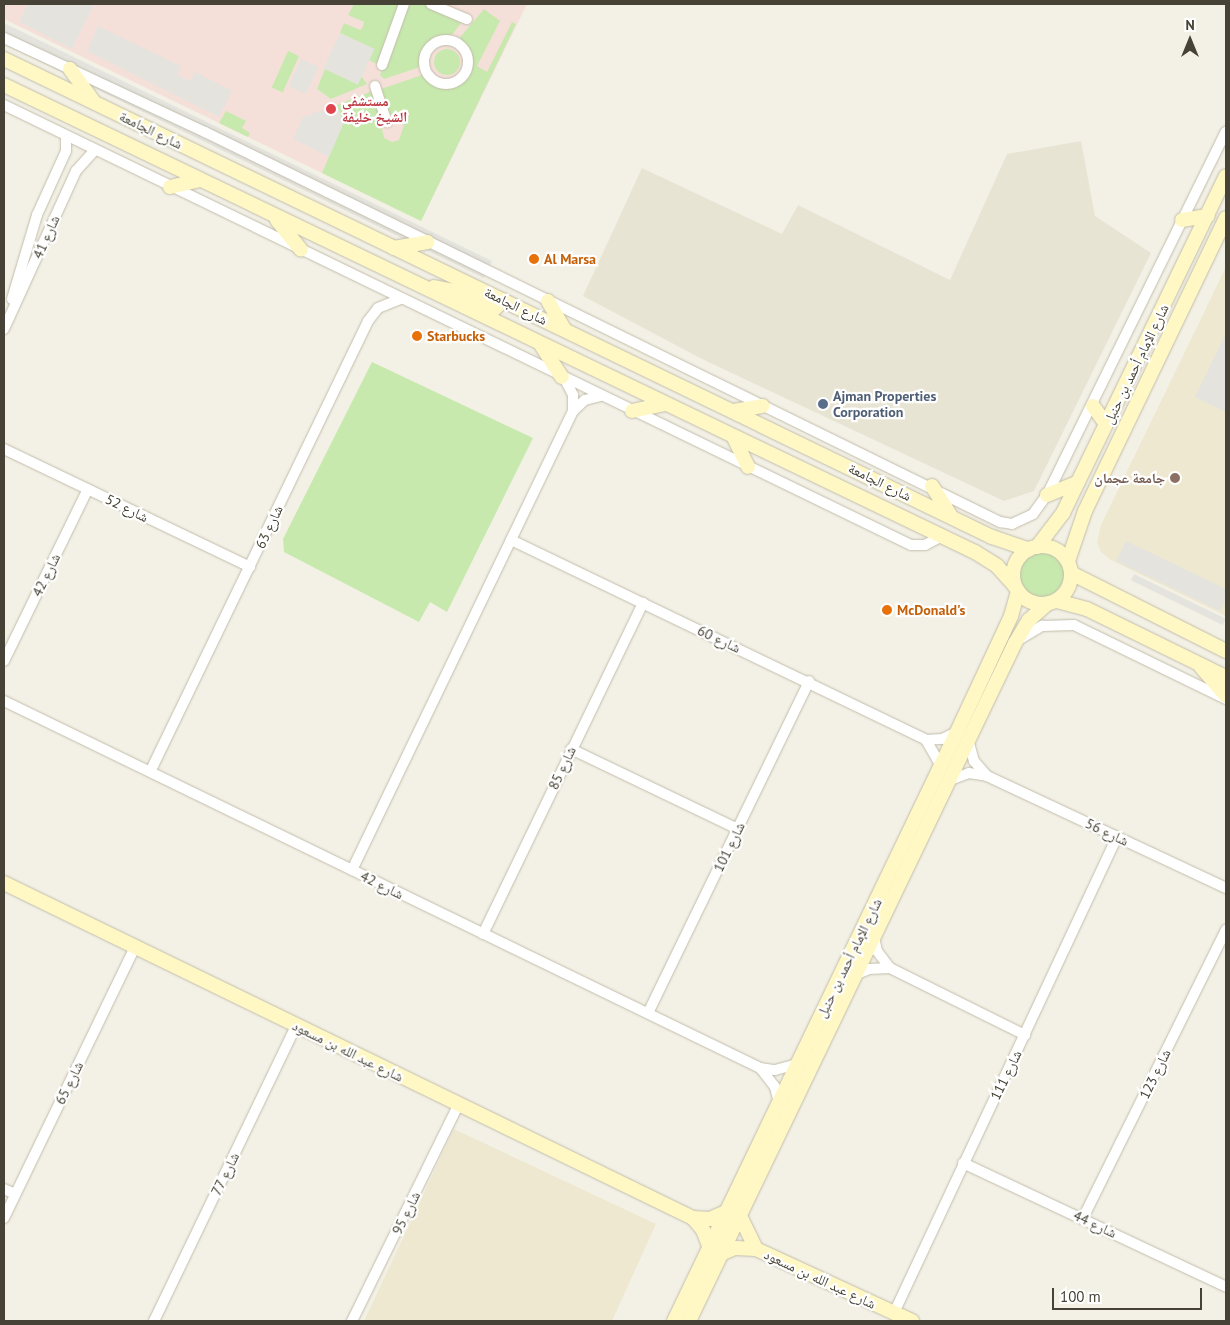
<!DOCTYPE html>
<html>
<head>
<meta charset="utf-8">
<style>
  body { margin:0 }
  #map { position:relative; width:1230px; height:1325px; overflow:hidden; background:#f3f1e6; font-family:"PT Sans","Noto Naskh Arabic",sans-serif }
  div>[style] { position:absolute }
  .residential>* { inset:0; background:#e8e4d4 }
  .education>* { inset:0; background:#ede8cf }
  .medical>* { inset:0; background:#f5e0d9 }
  .green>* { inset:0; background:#c7e9ad; transform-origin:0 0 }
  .round { border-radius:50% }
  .parking>* { inset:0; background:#e4e3de; transform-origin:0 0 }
  .roads { filter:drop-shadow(0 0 1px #c2bdab) drop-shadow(0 0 1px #c2bdab) }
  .street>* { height:10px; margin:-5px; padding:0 5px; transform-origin:5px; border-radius:5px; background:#fff }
  .street>.ring { margin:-5px; padding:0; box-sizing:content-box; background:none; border:10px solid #fff; border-radius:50% }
  .secondary>* { height:14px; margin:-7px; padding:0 7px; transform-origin:7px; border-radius:7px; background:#fff8c4 }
  .secondary>.ring { margin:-7px; padding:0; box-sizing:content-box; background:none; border:14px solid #fff8c4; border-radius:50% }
  .dots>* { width:14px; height:14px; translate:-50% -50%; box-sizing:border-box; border:2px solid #fff; border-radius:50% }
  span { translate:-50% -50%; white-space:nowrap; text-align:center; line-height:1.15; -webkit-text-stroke:4.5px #fff; paint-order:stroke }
  .health-label { font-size:14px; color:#be3a42; font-weight:700 }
  .left { translate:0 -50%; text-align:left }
  .street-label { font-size:14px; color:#464235 }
  .food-label { font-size:14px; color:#c56008; font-weight:700 }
  .service-label { font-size:14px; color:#4e5e75; font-weight:700 }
  .education-label { font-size:14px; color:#785e54; font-weight:700 }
  .right { translate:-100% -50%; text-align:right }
  .frame { position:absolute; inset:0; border:5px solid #464235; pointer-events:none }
  .north { position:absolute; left:1165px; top:15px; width:50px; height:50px; -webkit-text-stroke:4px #fff; paint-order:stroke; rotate:0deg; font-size:14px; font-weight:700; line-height:20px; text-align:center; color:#464235 }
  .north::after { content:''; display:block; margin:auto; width:18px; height:22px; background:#464235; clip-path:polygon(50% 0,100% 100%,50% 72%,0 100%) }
  .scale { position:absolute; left:1052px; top:1288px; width:150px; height:22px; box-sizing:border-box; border:2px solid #464235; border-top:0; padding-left:6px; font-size:15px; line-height:18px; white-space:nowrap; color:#464235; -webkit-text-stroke:4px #fff; paint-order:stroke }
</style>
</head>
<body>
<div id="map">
  <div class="residential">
    <i style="clip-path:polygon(1081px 141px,1095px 216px,1151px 253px,1034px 491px,1004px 501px,702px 359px,583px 296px,642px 168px,782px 234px,798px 205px,950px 280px,1007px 154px)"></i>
  </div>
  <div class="education">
    <i style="clip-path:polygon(1226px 267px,1226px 616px,1111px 560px,1101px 552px,1097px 542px,1101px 525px)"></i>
    <i style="clip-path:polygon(454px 1129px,656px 1224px,612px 1321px,364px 1321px)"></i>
  </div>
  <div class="medical">
    <i style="clip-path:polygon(4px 4px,527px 4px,421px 221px,4px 19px)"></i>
  </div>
  <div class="green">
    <i style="clip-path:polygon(354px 4px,402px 4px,379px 65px,369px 60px,374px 49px,340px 33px,344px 23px,360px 30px,363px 27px,364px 22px,348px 15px)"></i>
    <i style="clip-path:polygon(406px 4px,428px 4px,461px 23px,448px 40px,431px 46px,425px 55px,423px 66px,384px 79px,380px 75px)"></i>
    <i style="clip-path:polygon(484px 9px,500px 21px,477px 66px,487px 72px,512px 22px,516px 24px,421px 221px,322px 173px,343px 124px,337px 105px,375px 90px,386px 123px,382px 129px,384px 138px,392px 142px,399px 140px,404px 125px,395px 119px,389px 121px,378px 90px,425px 74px,440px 85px,459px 82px,467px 74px,470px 59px,464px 47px,456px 42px)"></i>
    <i class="round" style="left:434px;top:49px;width:26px;height:26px"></i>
    <i style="left:288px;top:51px;width:12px;height:40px;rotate:24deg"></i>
    <i style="clip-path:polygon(325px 69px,357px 84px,361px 76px,367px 84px,331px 99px,317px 89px)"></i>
    <i style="clip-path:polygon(226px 111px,246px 121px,242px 128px,250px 133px,248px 137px,219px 123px)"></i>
    <i style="clip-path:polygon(372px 362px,533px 438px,447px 612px,430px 602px,419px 622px,284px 552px,283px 539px)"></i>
    <i class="round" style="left:1018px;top:550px;width:50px;height:50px"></i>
  </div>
  <div class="parking">
    <i style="clip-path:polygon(28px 4px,94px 4px,72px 49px,19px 22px)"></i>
    <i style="left:4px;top:23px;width:543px;height:19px;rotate:26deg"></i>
    <i style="clip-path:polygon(98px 26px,181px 66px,177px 75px,191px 81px,195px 72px,232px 91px,219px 117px,87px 51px)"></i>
    <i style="left:340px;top:33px;width:38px;height:39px;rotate:25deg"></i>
    <i style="left:301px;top:59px;width:19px;height:30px;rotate:25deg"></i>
    <i style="clip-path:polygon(337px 105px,343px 124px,329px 157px,293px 139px,303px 117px)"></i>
    <i style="clip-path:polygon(1226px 333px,1226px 412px,1195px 397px)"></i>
    <i style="clip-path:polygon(1126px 541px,1226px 589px,1226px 599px,1220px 611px,1116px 561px)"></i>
    <i style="left:1134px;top:574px;width:102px;height:7px;rotate:26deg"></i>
  </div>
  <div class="roads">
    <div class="street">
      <i style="left:431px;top:4px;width:39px;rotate:23deg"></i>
      <i style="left:4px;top:38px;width:222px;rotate:25.1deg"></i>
      <i style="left:205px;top:132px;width:886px;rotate:26.13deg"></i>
      <i style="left:1000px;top:522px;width:12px;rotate:9deg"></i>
      <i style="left:1012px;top:524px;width:23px;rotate:-25deg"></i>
      <i style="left:1033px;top:514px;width:24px;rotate:-54deg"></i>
      <i style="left:1047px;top:495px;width:405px;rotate:-63.8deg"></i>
      <i class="ring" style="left:424px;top:40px;width:34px;height:34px"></i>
      <i style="left:382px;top:65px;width:65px;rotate:-70.2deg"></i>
      <i style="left:375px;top:86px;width:38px;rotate:72deg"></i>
      <i style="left:4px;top:105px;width:1008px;rotate:25.88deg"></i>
      <i style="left:911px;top:545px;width:14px"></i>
      <i style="left:925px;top:545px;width:17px;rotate:-28deg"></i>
      <i style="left:12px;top:299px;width:88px;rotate:-73.4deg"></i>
      <i style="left:37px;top:215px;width:70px;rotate:-65.6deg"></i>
      <i style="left:66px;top:151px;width:13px;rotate:-90deg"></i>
      <i style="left:4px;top:329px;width:174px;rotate:-65.5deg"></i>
      <i style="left:76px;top:171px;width:27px;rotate:-48deg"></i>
      <i style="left:573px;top:411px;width:16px;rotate:-43deg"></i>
      <i style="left:585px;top:400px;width:16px;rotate:-15deg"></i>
      <i style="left:4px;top:449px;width:273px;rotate:25.6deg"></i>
      <i style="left:511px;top:540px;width:461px;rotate:25.7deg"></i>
      <i style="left:926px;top:740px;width:30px;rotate:60deg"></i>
      <i style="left:1020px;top:639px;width:26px;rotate:-31deg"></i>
      <i style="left:1042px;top:626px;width:32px;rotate:-2deg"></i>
      <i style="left:1074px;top:625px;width:169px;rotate:26deg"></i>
      <i style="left:4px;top:661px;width:191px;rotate:-64deg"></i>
      <i style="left:4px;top:701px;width:840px;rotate:25.89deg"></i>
      <i style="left:760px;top:1068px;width:15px;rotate:8deg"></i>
      <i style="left:775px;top:1070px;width:24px;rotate:-15deg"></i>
      <i style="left:968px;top:739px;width:23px;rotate:75deg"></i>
      <i style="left:974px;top:761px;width:20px;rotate:49deg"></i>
      <i style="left:926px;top:740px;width:16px;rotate:-4deg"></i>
      <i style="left:942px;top:739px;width:17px;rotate:-25deg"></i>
      <i style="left:571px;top:749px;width:185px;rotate:25.6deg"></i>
      <i style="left:151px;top:770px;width:499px;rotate:-64.2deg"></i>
      <i style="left:368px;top:321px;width:16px;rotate:-52deg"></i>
      <i style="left:378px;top:308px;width:24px;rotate:-22deg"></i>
      <i style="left:950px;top:780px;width:20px;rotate:-20deg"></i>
      <i style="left:969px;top:773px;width:18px;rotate:9deg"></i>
      <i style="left:987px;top:776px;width:264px;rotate:25.1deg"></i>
      <i style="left:352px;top:870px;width:509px;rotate:-64.29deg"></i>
      <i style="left:573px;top:411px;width:16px;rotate:-90deg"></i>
      <i style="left:573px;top:395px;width:18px;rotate:-117deg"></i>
      <i style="left:483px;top:934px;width:368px;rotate:-64.2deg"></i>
      <i style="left:874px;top:937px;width:14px;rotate:78deg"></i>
      <i style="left:877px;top:951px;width:21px;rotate:53deg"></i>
      <i style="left:890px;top:968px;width:151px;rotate:26.4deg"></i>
      <i style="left:855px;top:975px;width:15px;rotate:-23deg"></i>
      <i style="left:869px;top:969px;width:21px;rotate:-3deg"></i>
      <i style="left:648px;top:1013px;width:369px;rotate:-64.1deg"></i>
      <i style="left:761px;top:1069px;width:23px;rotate:52deg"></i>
      <i style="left:775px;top:1087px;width:16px;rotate:76deg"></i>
      <i style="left:963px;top:1163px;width:291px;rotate:25.2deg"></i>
      <i style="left:4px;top:1189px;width:12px;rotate:24deg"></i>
      <i style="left:4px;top:1218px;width:301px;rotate:-64.2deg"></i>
      <i style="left:1083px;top:1218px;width:322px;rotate:-63.6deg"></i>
      <i style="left:894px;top:1313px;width:526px;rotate:-64.9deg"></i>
      <i style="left:154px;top:1321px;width:327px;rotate:-64.3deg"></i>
      <i style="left:352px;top:1321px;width:242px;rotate:-63.8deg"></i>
    </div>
    <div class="secondary">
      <i style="left:4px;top:59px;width:1098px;rotate:25.82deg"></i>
      <i style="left:992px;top:537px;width:39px;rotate:19deg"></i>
      <i style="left:70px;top:69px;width:39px;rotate:54deg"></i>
      <i style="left:4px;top:85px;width:1077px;rotate:25.69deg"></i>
      <i style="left:975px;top:552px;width:26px;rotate:32deg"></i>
      <i style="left:997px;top:566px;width:27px;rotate:48deg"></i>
      <i style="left:170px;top:187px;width:31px;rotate:-13deg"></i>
      <i style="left:277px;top:220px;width:38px;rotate:51deg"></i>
      <i style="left:1182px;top:220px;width:26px;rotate:-9deg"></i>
      <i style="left:394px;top:248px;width:34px;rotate:-10deg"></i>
      <i style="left:434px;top:287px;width:20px;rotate:11deg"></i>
      <i style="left:454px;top:291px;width:44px;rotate:24.2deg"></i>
      <i style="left:494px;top:309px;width:13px;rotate:-42deg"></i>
      <i style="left:548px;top:301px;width:32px;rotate:60deg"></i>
      <i style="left:541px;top:345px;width:38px;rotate:57deg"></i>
      <i style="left:1093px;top:406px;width:22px;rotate:54deg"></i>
      <i style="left:632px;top:411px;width:34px;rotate:-12deg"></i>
      <i style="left:734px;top:411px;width:29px;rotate:-10deg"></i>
      <i style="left:734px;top:438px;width:32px;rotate:64deg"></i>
      <i style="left:932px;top:486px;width:36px;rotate:58deg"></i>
      <i style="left:1047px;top:495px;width:32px;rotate:-22deg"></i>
      <i class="ring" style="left:1013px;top:546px;width:44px;height:44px"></i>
      <i style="left:1037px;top:547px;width:43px;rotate:-52.6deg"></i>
      <i style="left:1063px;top:513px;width:374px;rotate:-64.2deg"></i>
      <i style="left:1068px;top:561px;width:53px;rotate:-71.2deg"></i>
      <i style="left:1085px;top:511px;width:325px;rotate:-64.3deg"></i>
      <i style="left:1071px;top:573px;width:174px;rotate:26.7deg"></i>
      <i style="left:1057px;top:601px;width:31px;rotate:15deg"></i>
      <i style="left:1087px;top:609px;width:155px;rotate:26.1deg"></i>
      <i style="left:1201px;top:667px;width:38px;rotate:49deg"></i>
      <i style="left:4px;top:883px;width:766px;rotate:25.93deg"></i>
      <i style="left:693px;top:1218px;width:17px;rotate:3deg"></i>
      <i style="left:710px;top:1219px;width:17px;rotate:-24deg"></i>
      <i style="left:740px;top:1216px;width:37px;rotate:64deg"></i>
      <i style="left:693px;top:1218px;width:16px;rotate:50deg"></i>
      <i style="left:703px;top:1230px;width:17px;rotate:69deg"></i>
      <i style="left:723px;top:1253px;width:13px;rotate:-23deg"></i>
      <i style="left:735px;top:1248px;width:21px;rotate:3deg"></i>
      <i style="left:756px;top:1249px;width:172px;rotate:24.8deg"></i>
      <i style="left:674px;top:1321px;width:653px;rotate:-64.34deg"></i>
      <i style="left:957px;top:732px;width:128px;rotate:-65deg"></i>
      <i style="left:1011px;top:616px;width:26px;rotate:-74deg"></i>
      <i style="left:689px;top:1321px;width:752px;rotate:-64.32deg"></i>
      <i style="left:1015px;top:643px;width:27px;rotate:-59deg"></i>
      <i style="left:1029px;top:620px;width:24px;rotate:-42deg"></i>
    </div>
  </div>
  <div class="dots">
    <i style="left:331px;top:109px;background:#e0444e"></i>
    <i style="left:534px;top:259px;background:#e8710a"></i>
    <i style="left:417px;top:336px;background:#e8710a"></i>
    <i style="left:823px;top:404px;background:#5c6f8a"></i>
    <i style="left:1175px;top:478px;background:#8d6e63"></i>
    <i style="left:887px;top:610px;background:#e8710a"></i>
  </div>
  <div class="health-label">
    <span class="left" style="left:342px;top:109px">مستشفى<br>الشيخ خليفة</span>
  </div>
  <div class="street-label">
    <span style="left:151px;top:130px;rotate:26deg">شارع الجامعة</span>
    <span style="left:46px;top:237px;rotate:-66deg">شارع 41</span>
    <span style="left:516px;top:306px;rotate:26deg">شارع الجامعة</span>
    <span style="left:1136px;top:364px;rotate:-64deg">شارع الإمام أحمد بن حنبل</span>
    <span style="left:880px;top:482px;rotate:26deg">شارع الجامعة</span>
    <span style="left:127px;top:508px;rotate:26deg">شارع 52</span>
    <span style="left:269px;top:527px;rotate:-65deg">شارع 63</span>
    <span style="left:46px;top:575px;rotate:-64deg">شارع 42</span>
    <span style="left:719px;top:639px;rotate:25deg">شارع 60</span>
    <span style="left:562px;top:768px;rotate:-65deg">شارع 85</span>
    <span style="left:1107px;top:832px;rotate:25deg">شارع 56</span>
    <span style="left:729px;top:847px;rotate:-64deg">شارع 101</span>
    <span style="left:382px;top:885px;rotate:26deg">شارع 42</span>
    <span style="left:849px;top:958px;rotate:-64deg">شارع الإمام أحمد بن حنبل</span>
    <span style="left:348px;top:1051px;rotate:26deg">شارع عبد الله بن مسعود</span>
    <span style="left:1155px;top:1074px;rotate:-64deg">شارع 123</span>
    <span style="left:1006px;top:1075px;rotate:-64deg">شارع 111</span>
    <span style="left:69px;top:1083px;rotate:-64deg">شارع 65</span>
    <span style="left:225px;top:1174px;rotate:-64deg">شارع 77</span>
    <span style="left:406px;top:1213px;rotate:-64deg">شارع 95</span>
    <span style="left:1095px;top:1224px;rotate:25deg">شارع 44</span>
    <span style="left:820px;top:1279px;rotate:25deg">شارع عبد الله بن مسعود</span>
  </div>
  <div class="food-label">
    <span class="left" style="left:544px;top:259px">Al Marsa</span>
    <span class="left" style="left:427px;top:336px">Starbucks</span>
    <span class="left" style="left:897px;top:610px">McDonald's</span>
  </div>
  <div class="service-label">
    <span class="left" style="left:833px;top:404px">Ajman Properties<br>Corporation</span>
  </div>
  <div class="education-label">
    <span class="right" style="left:1165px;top:478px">جامعة عجمان</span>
  </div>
  <div class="frame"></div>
  <div class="north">N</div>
  <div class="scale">100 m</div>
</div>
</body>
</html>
